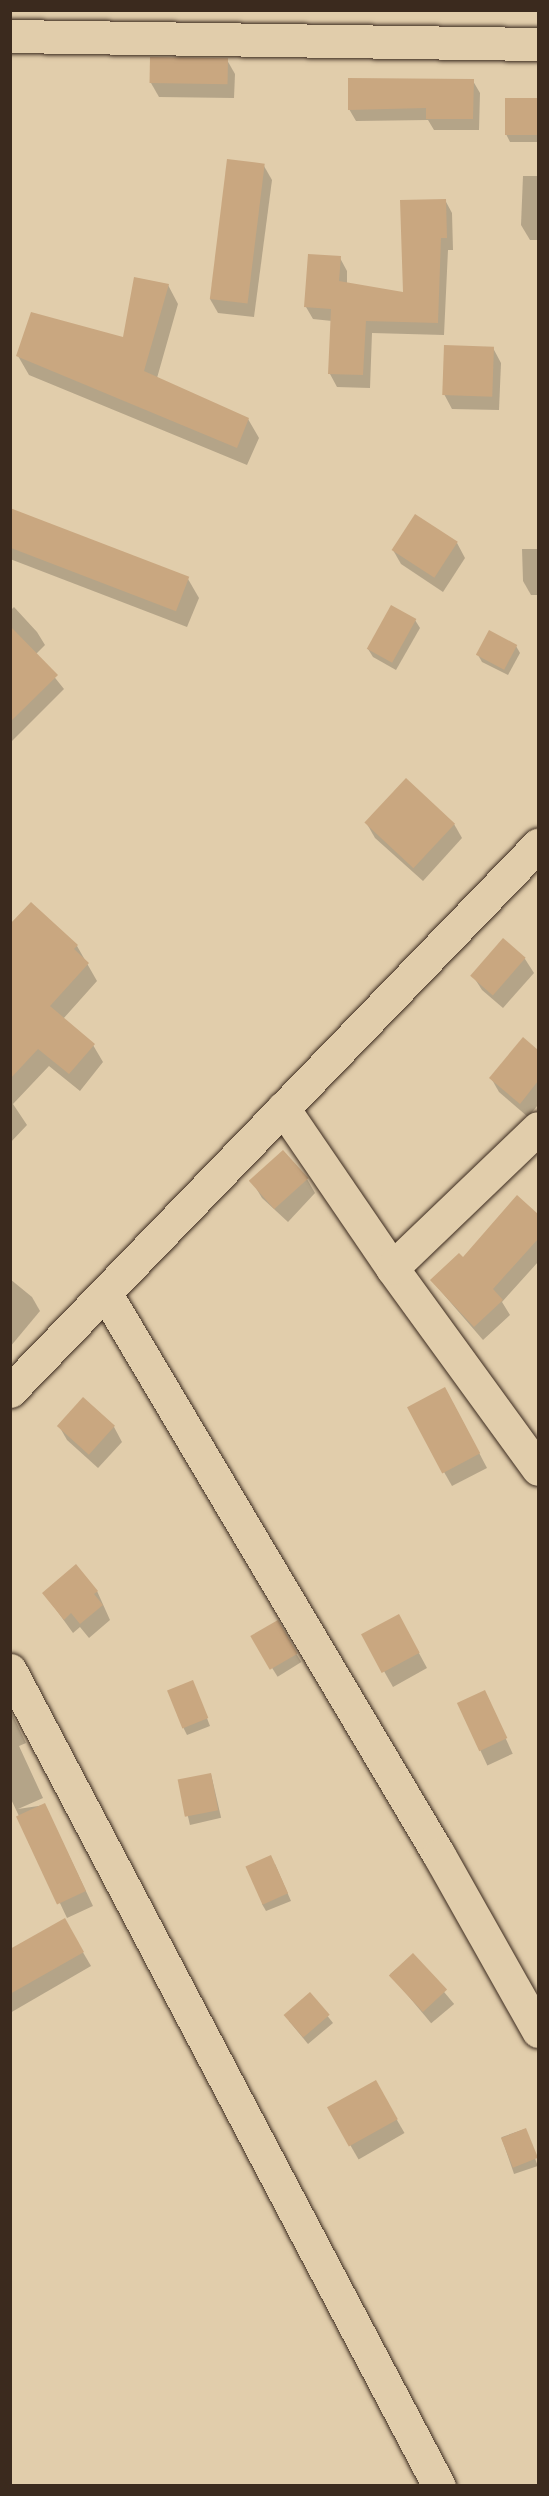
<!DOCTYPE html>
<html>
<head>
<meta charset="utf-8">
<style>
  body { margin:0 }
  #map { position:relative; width:549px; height:2496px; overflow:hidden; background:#e1cdab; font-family:Mynerve,sans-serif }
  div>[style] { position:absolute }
  .shadow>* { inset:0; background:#0003; transform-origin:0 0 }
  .building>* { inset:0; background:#c9a780; transform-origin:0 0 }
  .roads { filter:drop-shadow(0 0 2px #3b2a1e) drop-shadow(0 0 2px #3b2a1e) }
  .minor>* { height:33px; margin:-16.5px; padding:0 16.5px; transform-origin:16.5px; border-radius:16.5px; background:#e1cdab }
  span { translate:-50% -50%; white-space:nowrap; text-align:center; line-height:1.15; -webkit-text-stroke:6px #e1cdab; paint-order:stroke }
  .frame { position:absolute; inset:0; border:12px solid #3b2a1e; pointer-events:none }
</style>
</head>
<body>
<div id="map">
  <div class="shadow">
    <i style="clip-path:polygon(227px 60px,235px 74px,234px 98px,159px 97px,151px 83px)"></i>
    <i style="clip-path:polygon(473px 81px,480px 93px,479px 130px,434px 130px,428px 120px,356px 121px,349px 109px)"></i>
    <i style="clip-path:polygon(506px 100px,538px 100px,538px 142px,510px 142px,506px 134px)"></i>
    <i style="clip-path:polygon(264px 166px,272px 180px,254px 317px,218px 313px,210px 299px)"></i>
    <i style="clip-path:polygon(523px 176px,538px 176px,538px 240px,530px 240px,521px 225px)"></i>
    <i style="clip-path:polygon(445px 200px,452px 213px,453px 250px,448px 250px,444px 335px,372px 333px,370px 388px,337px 387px,330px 374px,332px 321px,313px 319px,306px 307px,340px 258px,347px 271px,347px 284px,404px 294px)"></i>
    <i style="clip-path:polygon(168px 285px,178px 304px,157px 378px,248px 419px,259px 438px,247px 465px,29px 375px,18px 356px,124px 339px)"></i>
    <i style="clip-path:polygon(493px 348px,501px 363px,499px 410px,452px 409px,444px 394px)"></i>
    <i style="clip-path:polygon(10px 510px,188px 579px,199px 598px,187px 627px,10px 559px)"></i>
    <i style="clip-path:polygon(457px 543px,465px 558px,443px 592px,401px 564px,393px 550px)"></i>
    <i style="clip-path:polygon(522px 549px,538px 549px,538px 595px,531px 595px,523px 581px)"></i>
    <i style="clip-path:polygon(14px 607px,37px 632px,45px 645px,36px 654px,64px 689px,10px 743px,10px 611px)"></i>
    <i style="clip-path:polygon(392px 607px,415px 620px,420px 628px,396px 670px,373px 657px,368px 649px)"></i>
    <i style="clip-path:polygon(516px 646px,520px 653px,508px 675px,482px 662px,478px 655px)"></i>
    <i style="clip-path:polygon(367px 824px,454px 824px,462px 838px,423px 881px,375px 838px)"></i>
    <i style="clip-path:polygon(10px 926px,77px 946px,97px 981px,63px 1019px,93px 1045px,103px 1062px,80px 1091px,49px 1066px,13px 1104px,27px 1125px,10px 1143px)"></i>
    <i style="clip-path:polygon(503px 940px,525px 959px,534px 973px,503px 1008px,482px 990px,473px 976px)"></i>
    <i style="clip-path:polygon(523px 1039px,538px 1052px,538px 1105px,528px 1117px,499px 1092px,491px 1078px)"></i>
    <i style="clip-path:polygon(307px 1179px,315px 1193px,288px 1222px,262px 1198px,253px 1183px)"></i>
    <i style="clip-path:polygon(517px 1197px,538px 1216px,538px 1262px,502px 1302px,510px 1315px,483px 1340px,432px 1281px,463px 1259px)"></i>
    <i style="clip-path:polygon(10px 1279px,32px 1297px,40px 1311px,10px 1347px)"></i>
    <i style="clip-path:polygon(84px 1399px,114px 1427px,122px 1442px,98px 1468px,67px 1440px,59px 1426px)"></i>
    <i style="clip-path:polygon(453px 1403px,487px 1468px,452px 1486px,444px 1472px)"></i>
    <i style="clip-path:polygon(97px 1591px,110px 1620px,89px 1638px,80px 1627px,73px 1633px,44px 1593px)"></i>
    <i style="left:277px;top:1623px;width:46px;height:28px;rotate:58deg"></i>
    <i style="clip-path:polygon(407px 1631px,427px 1668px,393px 1687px,364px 1636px)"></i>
    <i style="clip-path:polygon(196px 1690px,210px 1726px,187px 1735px,183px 1727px)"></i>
    <i style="left:484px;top:1692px;width:68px;height:28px;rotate:65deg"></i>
    <i style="clip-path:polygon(10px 1710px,26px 1743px,19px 1746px,43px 1798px,18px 1809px,45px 1805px,93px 1906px,67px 1918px,10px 1797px)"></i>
    <i style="left:211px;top:1774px;width:45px;height:32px;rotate:77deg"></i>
    <i style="clip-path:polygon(275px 1864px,291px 1901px,266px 1911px,262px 1904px)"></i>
    <i style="clip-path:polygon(64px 1920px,91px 1966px,10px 2013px,10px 1950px)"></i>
    <i style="left:413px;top:1955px;width:64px;height:30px;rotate:50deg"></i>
    <i style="clip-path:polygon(310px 1994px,333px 2023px,308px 2044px,289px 2021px)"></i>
    <i style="left:375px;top:2082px;width:59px;height:53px;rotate:60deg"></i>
    <i style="left:525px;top:2129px;width:39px;height:25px;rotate:71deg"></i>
  </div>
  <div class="building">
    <i style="left:150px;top:57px;width:78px;height:26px;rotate:1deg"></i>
    <i style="clip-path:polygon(348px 78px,474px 79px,473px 119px,426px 119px,426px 108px,348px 110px)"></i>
    <i style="left:505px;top:98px;width:33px;height:37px"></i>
    <i style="left:227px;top:159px;width:38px;height:141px;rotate:7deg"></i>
    <i style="clip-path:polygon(446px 199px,447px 238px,441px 238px,438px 323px,366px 321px,363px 375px,328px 374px,331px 309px,304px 307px,308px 254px,341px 256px,339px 281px,403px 292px,400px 200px)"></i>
    <i style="clip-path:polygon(134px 277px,169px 284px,144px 371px,249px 418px,237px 448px,16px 356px,31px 312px,123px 337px)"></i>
    <i style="left:444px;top:345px;width:50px;height:50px;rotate:2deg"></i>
    <i style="left:10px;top:508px;width:192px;height:37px;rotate:21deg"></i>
    <i style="left:415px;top:514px;width:51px;height:43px;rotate:33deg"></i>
    <i style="left:391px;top:605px;width:29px;height:50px;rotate:29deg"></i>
    <i style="clip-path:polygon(10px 626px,58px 675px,10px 722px)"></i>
    <i style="left:489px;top:630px;width:32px;height:28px;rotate:28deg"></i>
    <i style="left:406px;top:778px;width:67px;height:61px;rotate:43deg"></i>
    <i style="clip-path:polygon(31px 902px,78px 945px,74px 949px,89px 963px,50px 1006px,95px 1044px,69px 1074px,38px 1049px,10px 1079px,10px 924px)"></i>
    <i style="left:503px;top:938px;width:30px;height:50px;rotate:41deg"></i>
    <i style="clip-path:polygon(523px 1037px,538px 1050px,538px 1081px,520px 1104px,489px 1078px)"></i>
    <i style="left:283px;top:1150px;width:38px;height:46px;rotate:48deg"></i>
    <i style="clip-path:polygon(517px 1195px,538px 1214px,538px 1239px,493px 1289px,503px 1300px,474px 1327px,430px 1280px,459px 1253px,463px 1257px)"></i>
    <i style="left:445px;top:1387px;width:75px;height:43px;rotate:62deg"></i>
    <i style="left:83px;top:1397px;width:43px;height:39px;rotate:42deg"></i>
    <i style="clip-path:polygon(76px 1564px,98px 1591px,94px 1594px,103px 1605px,80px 1624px,71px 1613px,64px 1620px,42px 1593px)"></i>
    <i style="left:399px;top:1614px;width:44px;height:43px;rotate:62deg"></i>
    <i style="left:278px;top:1620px;width:39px;height:32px;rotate:60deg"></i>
    <i style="left:193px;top:1680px;width:41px;height:28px;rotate:68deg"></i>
    <i style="left:485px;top:1690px;width:53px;height:31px;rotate:65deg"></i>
    <i style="left:211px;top:1773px;width:38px;height:34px;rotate:79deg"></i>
    <i style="left:45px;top:1803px;width:97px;height:32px;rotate:65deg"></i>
    <i style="left:271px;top:1855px;width:42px;height:28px;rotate:66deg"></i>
    <i style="clip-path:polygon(65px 1918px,84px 1952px,10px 1994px,10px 1949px)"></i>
    <i style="left:413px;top:1953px;width:50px;height:33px;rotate:47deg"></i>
    <i style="left:310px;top:1992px;width:30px;height:35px;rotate:49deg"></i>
    <i style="left:376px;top:2080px;width:45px;height:56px;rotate:61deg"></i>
    <i style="left:526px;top:2128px;width:32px;height:27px;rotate:68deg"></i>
  </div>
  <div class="roads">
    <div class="minor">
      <i style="left:10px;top:36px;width:528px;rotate:0.87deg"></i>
      <i style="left:283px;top:1108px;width:194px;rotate:55.7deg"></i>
      <i style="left:392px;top:1268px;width:248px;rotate:54deg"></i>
      <i style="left:392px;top:1268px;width:202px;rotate:-43.8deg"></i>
      <i style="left:106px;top:1294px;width:652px;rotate:59.31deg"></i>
      <i style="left:439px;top:1855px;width:202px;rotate:60.6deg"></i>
      <i style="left:10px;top:1391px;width:760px;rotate:-45.96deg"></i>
      <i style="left:10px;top:1670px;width:922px;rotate:62.27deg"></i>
    </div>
  </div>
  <div class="frame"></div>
</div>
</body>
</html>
